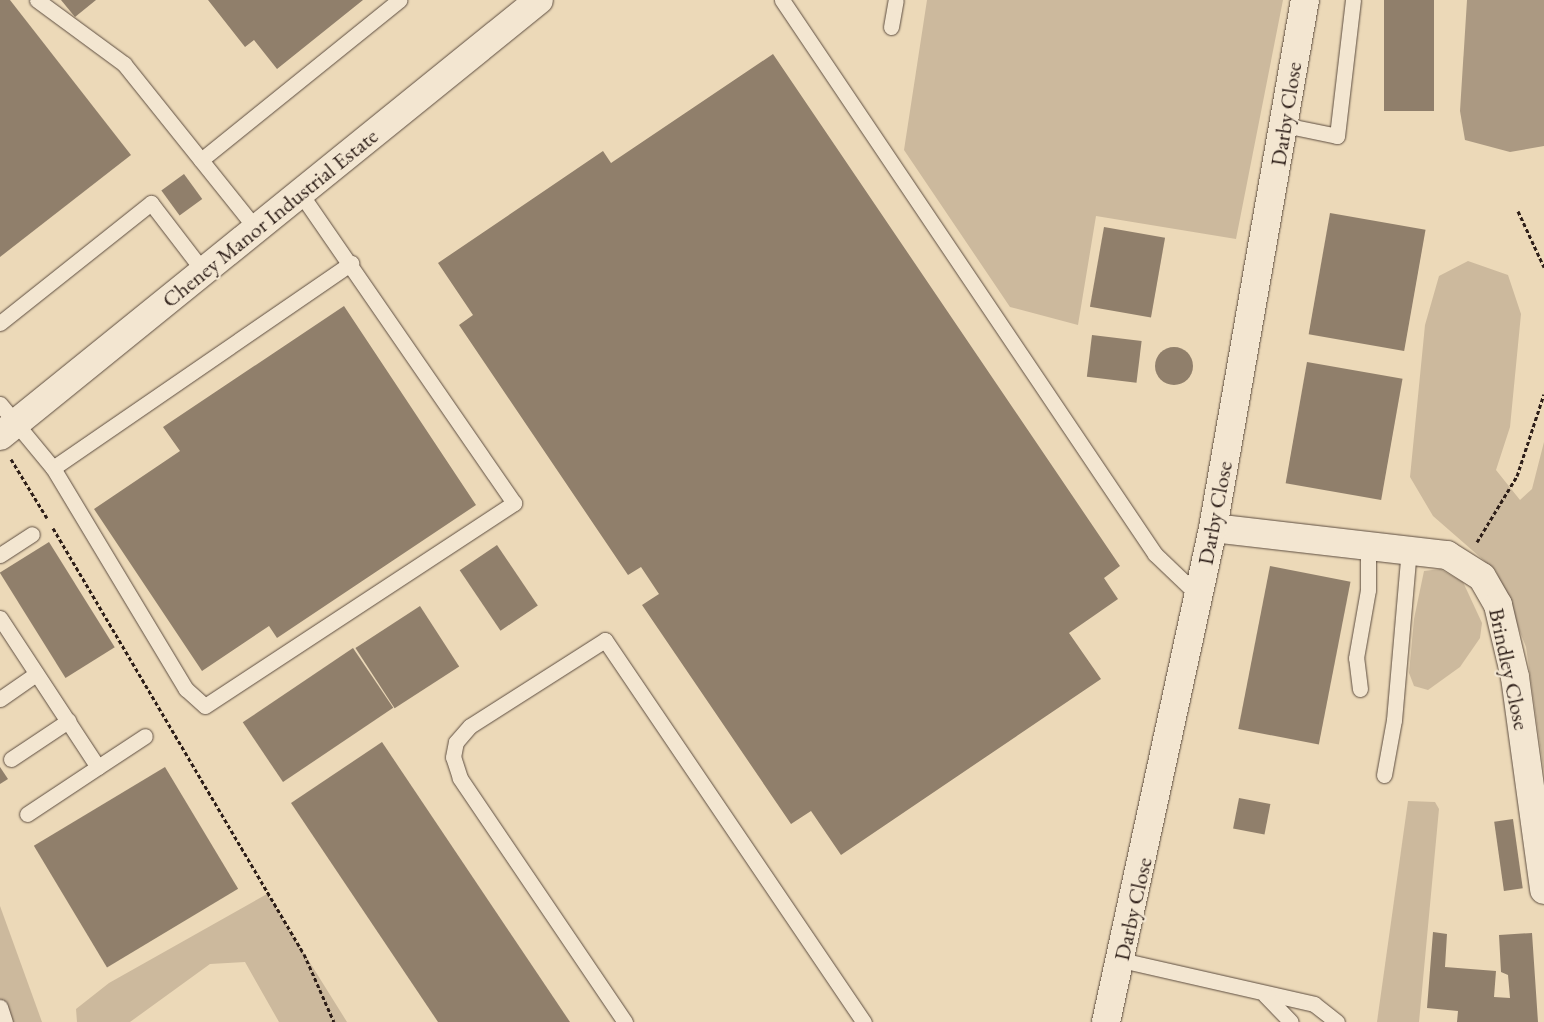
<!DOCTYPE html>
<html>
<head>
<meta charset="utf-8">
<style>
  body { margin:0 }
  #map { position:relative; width:1544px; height:1022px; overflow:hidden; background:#ecd9b8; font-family:"EB Garamond",serif }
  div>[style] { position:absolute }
  .green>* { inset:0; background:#ccb99d }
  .water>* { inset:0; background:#ab9982 }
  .building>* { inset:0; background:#907f6b; transform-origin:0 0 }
  .round { border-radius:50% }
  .path>* { height:3px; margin-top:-1.5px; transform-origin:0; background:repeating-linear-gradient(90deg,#2d1e18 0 4px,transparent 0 6.5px) }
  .roads { filter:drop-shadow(0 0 1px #5d4d40) drop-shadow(0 0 1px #5d4d40) }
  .lane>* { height:15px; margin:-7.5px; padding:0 7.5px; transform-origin:7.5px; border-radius:7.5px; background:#f3e6d1 }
  .street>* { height:28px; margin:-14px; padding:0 14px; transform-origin:14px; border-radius:14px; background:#f3e6d1 }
  .secondary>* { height:28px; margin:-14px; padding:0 14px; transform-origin:14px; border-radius:14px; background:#f3e6d1 }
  span { translate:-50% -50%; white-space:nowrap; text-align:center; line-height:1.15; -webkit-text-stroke:4.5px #f3e6d1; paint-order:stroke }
  .street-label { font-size:22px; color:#2d1e18 }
</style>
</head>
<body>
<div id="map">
  <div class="green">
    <i style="clip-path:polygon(927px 0,1283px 0,1236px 239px,1096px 216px,1078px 325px,1010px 307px,904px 150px)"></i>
    <i style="clip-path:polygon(1468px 261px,1508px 275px,1521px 314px,1510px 427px,1496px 470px,1520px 500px,1532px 489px,1544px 442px,1544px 773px,1526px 647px,1496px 571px,1433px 516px,1410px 477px,1425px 325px,1439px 276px)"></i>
    <i style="clip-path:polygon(1440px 569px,1463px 582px,1482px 623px,1480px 638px,1460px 667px,1428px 690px,1414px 686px,1409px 673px,1414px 619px,1424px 571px)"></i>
    <i style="clip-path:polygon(1408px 801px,1435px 802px,1439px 809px,1419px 1022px,1377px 1022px)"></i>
    <i style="clip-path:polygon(267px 894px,347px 1022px,279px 1022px,245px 962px,210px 964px,130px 1022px,77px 1022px,76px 1009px,109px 983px)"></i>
    <i style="clip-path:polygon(0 906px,42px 1022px,0 1022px)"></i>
  </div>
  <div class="water">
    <i style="clip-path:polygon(1467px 0,1544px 0,1544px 146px,1510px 152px,1465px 140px,1460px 111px)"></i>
  </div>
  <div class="building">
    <i style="clip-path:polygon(0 0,10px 0,131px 155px,0 257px)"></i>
    <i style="clip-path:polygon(61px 0,96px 0,75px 17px)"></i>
    <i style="clip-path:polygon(208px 0,363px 0,277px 69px,254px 40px,245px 47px)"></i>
    <i style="left:1384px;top:0;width:50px;height:111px"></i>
    <i style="clip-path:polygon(773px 54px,1120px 566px,1104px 578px,1118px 599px,1069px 633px,1101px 679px,841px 855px,811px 811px,791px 824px,642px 605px,659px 594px,641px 567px,628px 575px,459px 325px,473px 315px,438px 263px,603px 151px,611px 163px)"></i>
    <i style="left:184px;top:174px;width:31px;height:28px;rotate:54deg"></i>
    <i style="left:1330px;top:213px;width:97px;height:123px;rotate:10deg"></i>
    <i style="left:1104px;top:227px;width:62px;height:81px;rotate:10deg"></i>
    <i style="clip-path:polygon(344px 306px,476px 505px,277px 638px,269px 626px,202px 671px,94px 509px,180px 451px,163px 427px)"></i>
    <i style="left:1092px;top:335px;width:50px;height:42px;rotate:7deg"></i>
    <i class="round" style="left:1155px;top:347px;width:38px;height:38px"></i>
    <i style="left:1307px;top:362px;width:97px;height:123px;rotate:10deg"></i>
    <i style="left:49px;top:542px;width:124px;height:58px;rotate:58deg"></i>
    <i style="left:497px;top:545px;width:73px;height:45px;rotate:56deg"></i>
    <i style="left:1270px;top:566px;width:82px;height:166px;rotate:11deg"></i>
    <i style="left:420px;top:606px;width:72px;height:77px;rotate:57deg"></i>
    <i style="left:353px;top:648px;width:72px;height:133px;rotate:56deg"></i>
    <i style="clip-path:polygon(382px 742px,570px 1022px,438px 1022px,291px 803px)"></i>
    <i style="clip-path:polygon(0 767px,8px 779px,0 784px)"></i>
    <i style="left:165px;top:767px;width:142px;height:153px;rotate:59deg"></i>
    <i style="left:1239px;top:798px;width:32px;height:31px;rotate:11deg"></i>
    <i style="left:1513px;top:819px;width:70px;height:19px;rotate:82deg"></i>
    <i style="clip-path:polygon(1433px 932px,1447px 934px,1445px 967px,1496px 971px,1494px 997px,1510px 998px,1508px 975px,1501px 972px,1499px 935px,1532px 933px,1538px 1022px,1457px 1022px,1458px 1011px,1427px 1008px)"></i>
  </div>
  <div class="path">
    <i style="left:1518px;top:211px;width:62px;rotate:65.1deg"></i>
    <i style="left:11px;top:459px;width:69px;rotate:58.6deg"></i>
    <i style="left:53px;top:528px;width:494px;rotate:59.5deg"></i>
    <i style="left:304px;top:954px;width:74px;rotate:66.2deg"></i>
    <i style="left:1477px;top:542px;width:77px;rotate:-58.8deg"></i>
    <i style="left:1517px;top:476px;width:86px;rotate:-71.8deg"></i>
  </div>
  <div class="roads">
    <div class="lane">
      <i style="left:37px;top:0;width:108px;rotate:36.3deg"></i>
      <i style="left:124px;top:64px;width:211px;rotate:51.3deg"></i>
      <i style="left:782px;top:0;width:668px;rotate:56.05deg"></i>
      <i style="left:1155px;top:554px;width:61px;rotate:43.7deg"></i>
      <i style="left:891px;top:27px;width:27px;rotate:-80deg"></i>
      <i style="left:1284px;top:125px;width:54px;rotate:11.7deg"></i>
      <i style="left:1337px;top:136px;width:137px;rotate:-83.3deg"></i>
      <i style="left:201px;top:160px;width:255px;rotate:-38.9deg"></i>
      <i style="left:0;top:323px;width:193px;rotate:-38.5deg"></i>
      <i style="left:151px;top:203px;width:87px;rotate:52.5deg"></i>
      <i style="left:0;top:404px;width:83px;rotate:50.4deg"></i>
      <i style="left:53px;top:468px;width:258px;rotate:59deg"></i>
      <i style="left:186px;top:689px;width:25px;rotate:42deg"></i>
      <i style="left:205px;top:706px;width:370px;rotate:-33.3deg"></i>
      <i style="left:514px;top:503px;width:375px;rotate:-124.6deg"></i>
      <i style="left:53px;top:468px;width:362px;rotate:-34.5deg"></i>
      <i style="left:0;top:555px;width:38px;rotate:-33deg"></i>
      <i style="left:0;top:618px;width:178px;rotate:56.7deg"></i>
      <i style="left:98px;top:767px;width:85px;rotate:146.5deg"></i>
      <i style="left:1360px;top:689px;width:31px;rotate:-97deg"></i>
      <i style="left:1356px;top:658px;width:69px;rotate:-80deg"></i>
      <i style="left:1368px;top:590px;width:44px;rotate:-90deg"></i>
      <i style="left:0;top:699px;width:44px;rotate:-34.8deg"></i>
      <i style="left:11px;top:759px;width:69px;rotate:-33.7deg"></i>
      <i style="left:98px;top:767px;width:56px;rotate:-33.4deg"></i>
      <i style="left:1384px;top:775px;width:56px;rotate:-79.7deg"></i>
      <i style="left:1394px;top:720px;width:171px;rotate:-85deg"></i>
      <i style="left:1121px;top:960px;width:198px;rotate:12.8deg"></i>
      <i style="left:1314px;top:1004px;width:29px;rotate:38deg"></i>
      <i style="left:1265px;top:995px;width:37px;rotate:46deg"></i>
      <i style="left:0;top:1007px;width:16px;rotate:72deg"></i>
      <i style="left:625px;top:1022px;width:295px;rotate:-124.1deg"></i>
      <i style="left:460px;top:778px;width:22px;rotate:-108deg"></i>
      <i style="left:453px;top:757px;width:15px;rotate:-79deg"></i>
      <i style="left:456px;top:742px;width:21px;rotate:-49deg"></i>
      <i style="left:470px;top:726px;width:160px;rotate:-32.5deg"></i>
      <i style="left:605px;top:640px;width:462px;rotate:55.9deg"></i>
    </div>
    <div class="street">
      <i style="left:1213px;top:528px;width:236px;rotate:6.6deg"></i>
      <i style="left:1447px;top:555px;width:41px;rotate:32.2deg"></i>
      <i style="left:1482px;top:577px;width:32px;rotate:60deg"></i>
      <i style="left:1498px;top:605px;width:74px;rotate:76.7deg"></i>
      <i style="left:1515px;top:677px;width:215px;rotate:82.2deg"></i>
      <i style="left:1106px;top:1022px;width:505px;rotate:-77.78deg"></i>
      <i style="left:1213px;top:528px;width:536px;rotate:-80.12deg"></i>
    </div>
    <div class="secondary">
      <i style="left:0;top:436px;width:693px;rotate:-38.97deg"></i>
    </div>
  </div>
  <div class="street-label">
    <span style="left:1286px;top:114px;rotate:-81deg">Darby Close</span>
    <span style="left:270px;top:218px;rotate:-39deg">Cheney Manor Industrial Estate</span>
    <span style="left:1215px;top:513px;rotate:-79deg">Darby Close</span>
    <span style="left:1509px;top:669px;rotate:78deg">Brindley Close</span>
    <span style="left:1133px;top:909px;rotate:-77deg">Darby Close</span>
  </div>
</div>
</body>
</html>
